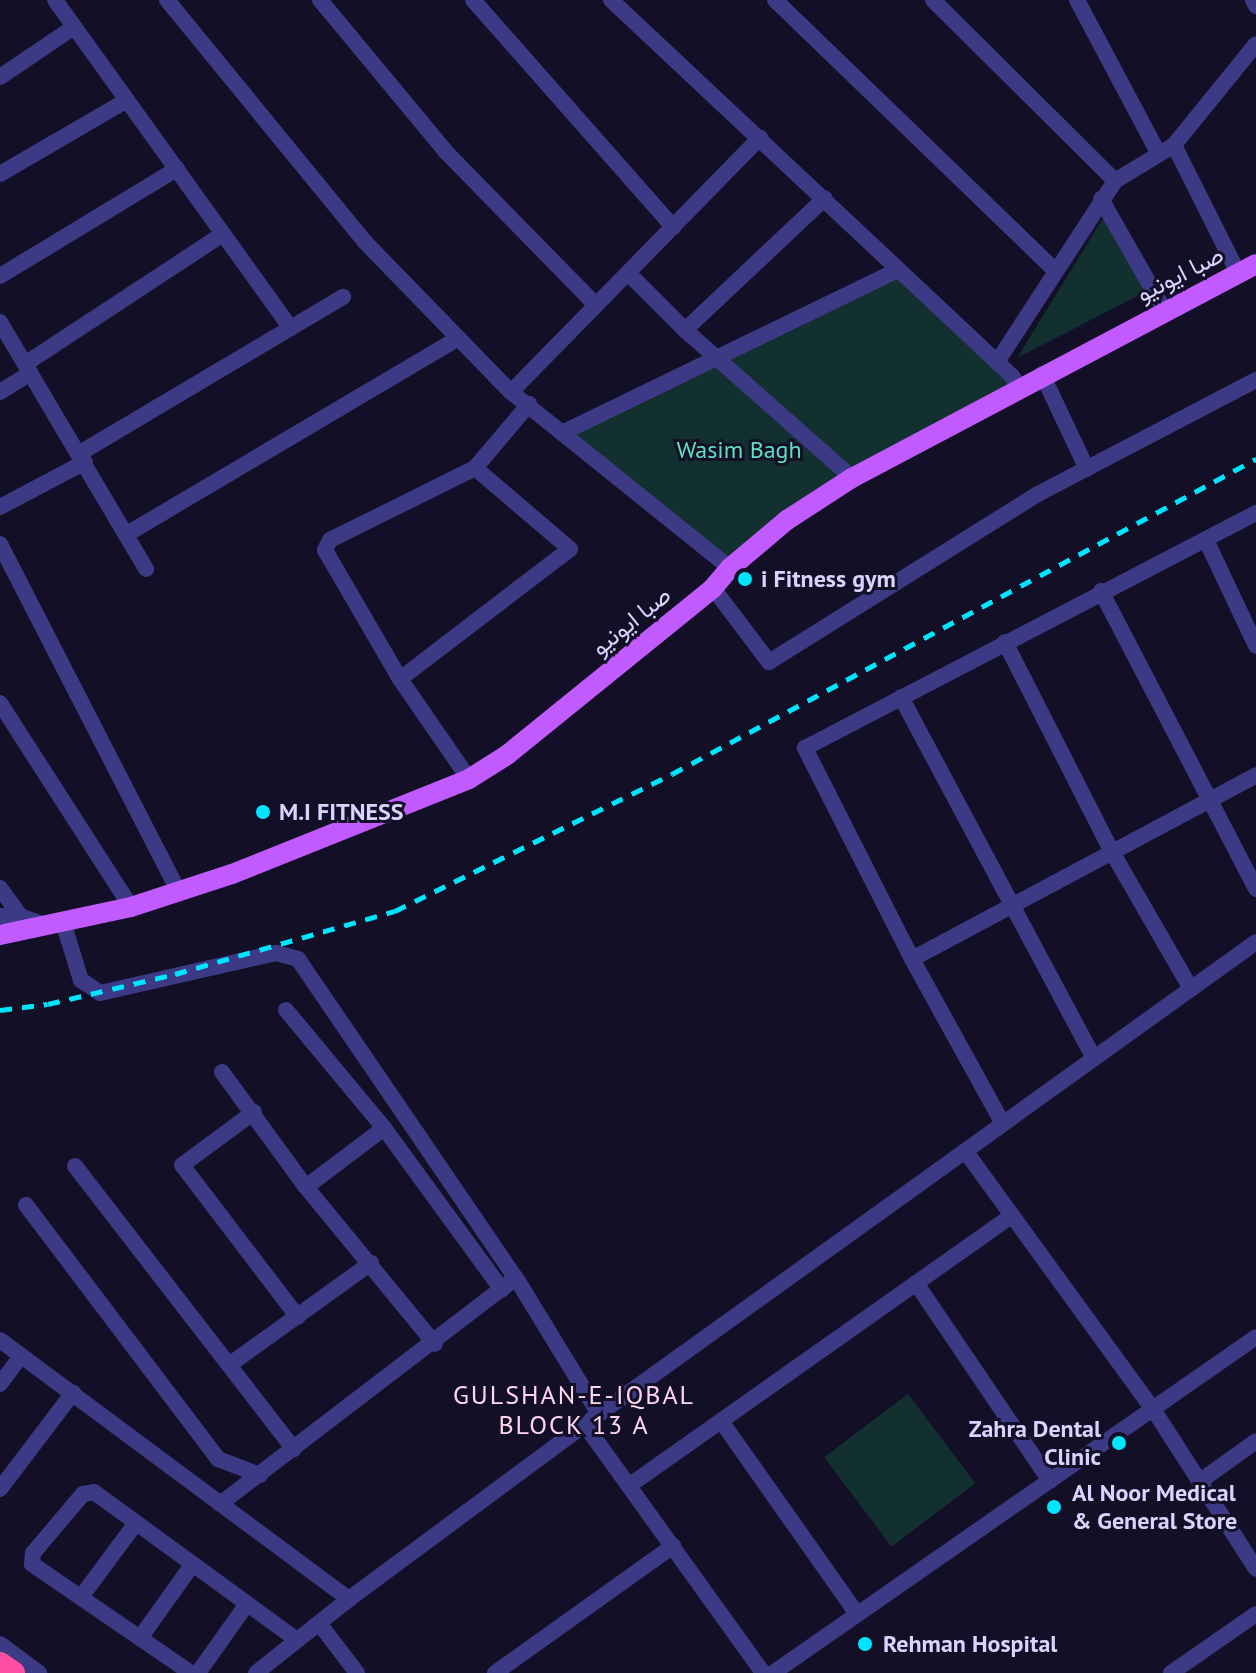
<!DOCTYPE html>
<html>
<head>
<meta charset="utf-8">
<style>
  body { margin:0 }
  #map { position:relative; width:1256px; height:1673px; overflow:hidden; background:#130f26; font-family:"PT Sans",Vazirmatn,sans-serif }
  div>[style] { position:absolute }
  .green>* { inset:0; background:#12302f; transform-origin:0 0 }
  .minor>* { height:16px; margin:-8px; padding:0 8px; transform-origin:8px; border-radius:8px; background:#3d3a85 }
  .major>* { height:20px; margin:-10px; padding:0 10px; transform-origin:10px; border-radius:10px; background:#c25bff }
  .highway>* { height:24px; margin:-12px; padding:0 12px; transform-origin:12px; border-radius:12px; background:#ff4fa3 }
  .rail>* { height:5px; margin-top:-2.5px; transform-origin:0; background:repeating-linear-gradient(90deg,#00e5ff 0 12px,transparent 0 22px) }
  .dots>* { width:22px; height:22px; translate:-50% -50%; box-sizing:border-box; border:4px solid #130f26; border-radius:50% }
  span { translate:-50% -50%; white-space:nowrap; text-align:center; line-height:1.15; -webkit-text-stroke:6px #130f26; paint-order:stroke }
  .street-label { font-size:24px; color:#d9d4ff }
  .park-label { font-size:24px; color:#5fe0c0 }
  .poi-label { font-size:24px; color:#d9d4ff; font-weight:700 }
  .left { translate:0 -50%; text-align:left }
  .right { translate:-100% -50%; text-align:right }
  .neighbourhood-label { font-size:26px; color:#ffd6f0; letter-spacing:2px }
</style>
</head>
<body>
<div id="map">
  <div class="green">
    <i style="clip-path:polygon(1105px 215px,1149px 290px,1017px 358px)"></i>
    <i style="clip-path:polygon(898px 270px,1019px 387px,852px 478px,735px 564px,571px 434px)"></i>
    <i style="left:908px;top:1394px;width:112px;height:105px;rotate:53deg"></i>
  </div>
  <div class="minor">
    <i style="left:55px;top:0;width:404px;rotate:54.3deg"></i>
    <i style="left:167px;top:0;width:313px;rotate:50.7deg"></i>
    <i style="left:365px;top:242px;width:209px;rotate:45.8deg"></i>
    <i style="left:511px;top:392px;width:281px;rotate:38.8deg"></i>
    <i style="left:320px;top:0;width:197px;rotate:50.3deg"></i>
    <i style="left:446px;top:152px;width:214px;rotate:45.6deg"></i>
    <i style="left:473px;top:0;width:303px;rotate:48.6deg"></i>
    <i style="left:611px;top:0;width:550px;rotate:43.16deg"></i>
    <i style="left:1012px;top:376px;width:13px;rotate:58deg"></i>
    <i style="left:775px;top:0;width:390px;rotate:44deg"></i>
    <i style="left:933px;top:0;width:257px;rotate:44.8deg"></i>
    <i style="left:1077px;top:0;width:174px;rotate:62deg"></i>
    <i style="left:1253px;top:0;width:7px;rotate:63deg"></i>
    <i style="left:0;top:77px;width:89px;rotate:-34deg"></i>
    <i style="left:1174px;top:145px;width:143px;rotate:63.4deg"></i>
    <i style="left:0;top:174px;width:147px;rotate:-30.2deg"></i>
    <i style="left:1101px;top:199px;width:129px;rotate:60.3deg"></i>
    <i style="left:628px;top:273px;width:81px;rotate:45deg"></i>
    <i style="left:685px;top:330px;width:223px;rotate:41.5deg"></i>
    <i style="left:0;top:276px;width:207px;rotate:-31.2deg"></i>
    <i style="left:0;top:322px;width:287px;rotate:59.4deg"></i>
    <i style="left:685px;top:330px;width:192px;rotate:-43.3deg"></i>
    <i style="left:997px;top:362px;width:216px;rotate:-56.9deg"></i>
    <i style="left:1115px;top:181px;width:69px;rotate:-31.4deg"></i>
    <i style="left:1174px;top:145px;width:130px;rotate:-50.9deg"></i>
    <i style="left:25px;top:364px;width:237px;rotate:-33.3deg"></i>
    <i style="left:1042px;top:374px;width:105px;rotate:64.7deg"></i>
    <i style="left:0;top:392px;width:36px;rotate:-32deg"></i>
    <i style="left:511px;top:392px;width:356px;rotate:-45.6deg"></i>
    <i style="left:562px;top:433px;width:373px;rotate:-25.9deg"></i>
    <i style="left:80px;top:453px;width:306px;rotate:-30.7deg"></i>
    <i style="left:0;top:507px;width:96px;rotate:-27.9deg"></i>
    <i style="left:127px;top:534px;width:385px;rotate:-30.6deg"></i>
    <i style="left:1206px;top:540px;width:117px;rotate:64.7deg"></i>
    <i style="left:0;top:544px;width:390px;rotate:62.8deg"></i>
    <i style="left:713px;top:588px;width:93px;rotate:52.9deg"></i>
    <i style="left:769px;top:662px;width:315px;rotate:-32deg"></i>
    <i style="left:1036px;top:495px;width:248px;rotate:-27.6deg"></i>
    <i style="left:1101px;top:591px;width:336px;rotate:62.5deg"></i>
    <i style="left:1005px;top:642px;width:236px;rotate:63deg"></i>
    <i style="left:1112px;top:852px;width:158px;rotate:60deg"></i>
    <i style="left:400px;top:679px;width:214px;rotate:-37.4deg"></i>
    <i style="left:570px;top:549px;width:125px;rotate:-139.5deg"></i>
    <i style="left:901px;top:697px;width:409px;rotate:61.9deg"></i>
    <i style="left:0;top:703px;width:242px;rotate:57.3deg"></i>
    <i style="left:469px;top:779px;width:121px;rotate:-124.6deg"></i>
    <i style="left:400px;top:679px;width:149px;rotate:-120.2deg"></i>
    <i style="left:325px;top:550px;width:11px;rotate:-63deg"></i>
    <i style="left:330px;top:540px;width:162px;rotate:-26.4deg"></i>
    <i style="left:475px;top:468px;width:84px;rotate:-49.8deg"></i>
    <i style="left:0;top:888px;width:34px;rotate:54deg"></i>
    <i style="left:0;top:916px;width:20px"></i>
    <i style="left:20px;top:916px;width:27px;rotate:20deg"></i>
    <i style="left:63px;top:922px;width:61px;rotate:72.8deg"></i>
    <i style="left:81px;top:980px;width:23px;rotate:34deg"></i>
    <i style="left:100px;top:993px;width:180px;rotate:-12.8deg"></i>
    <i style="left:276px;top:953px;width:23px;rotate:15deg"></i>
    <i style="left:298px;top:959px;width:386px;rotate:55.7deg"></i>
    <i style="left:516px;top:1278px;width:159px;rotate:58.6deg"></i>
    <i style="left:912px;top:959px;width:390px;rotate:-28.1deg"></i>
    <i style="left:286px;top:1010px;width:153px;rotate:50.3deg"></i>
    <i style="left:222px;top:1072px;width:142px;rotate:53.9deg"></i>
    <i style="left:306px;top:1187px;width:203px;rotate:50.6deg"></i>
    <i style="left:254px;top:1112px;width:89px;rotate:143.6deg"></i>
    <i style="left:182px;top:1165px;width:191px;rotate:52.7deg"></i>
    <i style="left:1002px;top:1122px;width:186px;rotate:-118.9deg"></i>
    <i style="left:912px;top:959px;width:237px;rotate:-116.9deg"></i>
    <i style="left:805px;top:748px;width:509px;rotate:-27.52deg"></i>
    <i style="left:966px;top:1152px;width:318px;rotate:54deg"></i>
    <i style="left:1153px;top:1409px;width:190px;rotate:57.2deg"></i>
    <i style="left:75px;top:1166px;width:358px;rotate:52.3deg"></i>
    <i style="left:306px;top:1187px;width:98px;rotate:-37.1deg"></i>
    <i style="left:384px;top:1128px;width:200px;rotate:53.9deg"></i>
    <i style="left:26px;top:1205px;width:318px;rotate:52.9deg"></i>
    <i style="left:218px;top:1459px;width:45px;rotate:20.9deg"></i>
    <i style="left:916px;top:1283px;width:239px;rotate:55.9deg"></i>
    <i style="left:0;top:1340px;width:435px;rotate:36.6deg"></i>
    <i style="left:229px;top:1365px;width:175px;rotate:-35.7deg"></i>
    <i style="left:0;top:1384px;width:35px;rotate:-53deg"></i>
    <i style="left:721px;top:1421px;width:236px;rotate:54.8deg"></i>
    <i style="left:585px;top:1425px;width:305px;rotate:54.3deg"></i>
    <i style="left:1199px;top:1482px;width:70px;rotate:-35.7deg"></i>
    <i style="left:630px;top:1485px;width:467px;rotate:-35.2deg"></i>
    <i style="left:0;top:1489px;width:121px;rotate:-52.8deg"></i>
    <i style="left:220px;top:1504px;width:372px;rotate:-37.4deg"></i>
    <i style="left:81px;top:1597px;width:92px;rotate:-53.4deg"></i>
    <i style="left:319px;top:1623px;width:63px;rotate:52.8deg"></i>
    <i style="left:140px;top:1638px;width:90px;rotate:-54.5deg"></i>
    <i style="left:0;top:1644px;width:49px;rotate:36.6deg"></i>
    <i style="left:191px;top:1673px;width:193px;rotate:-145.6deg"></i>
    <i style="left:32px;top:1564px;width:11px;rotate:-85deg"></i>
    <i style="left:33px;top:1553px;width:77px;rotate:-49.7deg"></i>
    <i style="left:83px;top:1494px;width:11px;rotate:-10deg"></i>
    <i style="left:94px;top:1492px;width:251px;rotate:36.1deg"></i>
    <i style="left:198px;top:1673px;width:85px;rotate:-54.6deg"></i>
    <i style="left:256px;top:1673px;width:119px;rotate:-38.5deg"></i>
    <i style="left:349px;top:1599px;width:311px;rotate:-36.5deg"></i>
    <i style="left:599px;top:1414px;width:809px;rotate:-35.69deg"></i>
    <i style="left:495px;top:1673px;width:219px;rotate:-35.5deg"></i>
    <i style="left:773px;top:1673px;width:588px;rotate:-34.82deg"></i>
    <i style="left:1171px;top:1673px;width:103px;rotate:-34.8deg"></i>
  </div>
  <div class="major">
    <i style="left:0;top:935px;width:134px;rotate:-12.1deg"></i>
    <i style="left:131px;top:907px;width:106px;rotate:-18.1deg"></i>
    <i style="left:232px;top:874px;width:255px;rotate:-21.8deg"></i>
    <i style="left:469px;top:779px;width:45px;rotate:-32.3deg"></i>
    <i style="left:507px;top:755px;width:265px;rotate:-39deg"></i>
    <i style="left:713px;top:588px;width:26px;rotate:-50deg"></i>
    <i style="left:730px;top:568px;width:75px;rotate:-40.1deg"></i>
    <i style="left:787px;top:520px;width:77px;rotate:-32.9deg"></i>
    <i style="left:852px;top:478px;width:457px;rotate:-27.9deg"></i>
  </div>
  <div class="highway">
    <i style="left:0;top:1664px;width:16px;rotate:35deg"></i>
  </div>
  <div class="rail">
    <i style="left:0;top:1010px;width:48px;rotate:-7.1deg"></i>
    <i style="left:48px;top:1004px;width:130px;rotate:-13.3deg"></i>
    <i style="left:175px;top:974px;width:229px;rotate:-16deg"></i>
    <i style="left:395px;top:911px;width:309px;rotate:-26.3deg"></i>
    <i style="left:672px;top:774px;width:664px;rotate:-28.34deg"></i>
  </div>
  <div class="dots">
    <i style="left:745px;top:579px;background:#00e5ff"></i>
    <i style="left:263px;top:812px;background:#00e5ff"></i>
    <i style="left:1119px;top:1443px;background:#00e5ff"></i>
    <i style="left:1054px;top:1507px;background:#00e5ff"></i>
    <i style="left:865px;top:1644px;background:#00e5ff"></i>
  </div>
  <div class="street-label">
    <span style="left:1180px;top:274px;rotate:-27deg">صبا ایونیو</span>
    <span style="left:631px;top:621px;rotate:-39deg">صبا ایونیو</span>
  </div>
  <div class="park-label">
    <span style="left:739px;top:450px">Wasim Bagh</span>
  </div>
  <div class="poi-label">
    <span class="left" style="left:761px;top:579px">i Fitness gym</span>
    <span class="left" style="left:279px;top:812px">M.I FITNESS</span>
    <span class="right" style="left:1101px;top:1443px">Zahra Dental<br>Clinic</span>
    <span class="left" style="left:1072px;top:1507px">Al Noor Medical<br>&amp; General Store</span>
    <span class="left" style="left:883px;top:1644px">Rehman Hospital</span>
  </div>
  <div class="neighbourhood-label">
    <span style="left:574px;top:1410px">GULSHAN-E-IQBAL<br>BLOCK 13 A</span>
  </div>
</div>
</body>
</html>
